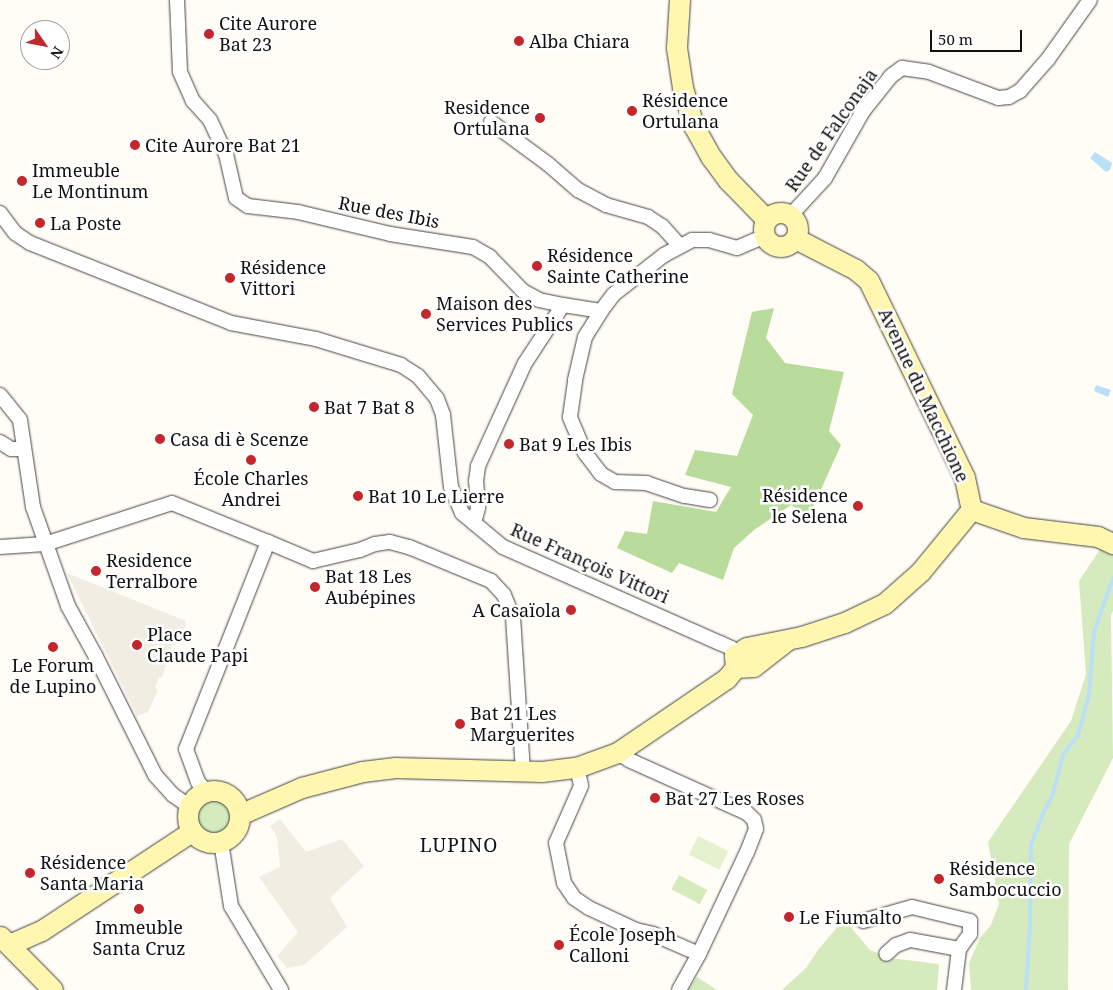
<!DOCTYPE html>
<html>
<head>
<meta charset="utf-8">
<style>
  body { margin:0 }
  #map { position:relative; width:1113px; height:990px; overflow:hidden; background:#fffdf5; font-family:"Noto Serif",serif }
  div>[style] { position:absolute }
  .green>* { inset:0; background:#d5ebbd; transform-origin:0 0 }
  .round { border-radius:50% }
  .forest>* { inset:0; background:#b9dc9c }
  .pitch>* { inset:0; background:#e6f2cf; transform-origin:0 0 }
  .plaza>* { inset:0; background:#f1ede2 }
  .water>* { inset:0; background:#b9e0f7 }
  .stream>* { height:4px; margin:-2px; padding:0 2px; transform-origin:2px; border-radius:2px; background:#b9e0f7 }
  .roads { filter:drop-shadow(0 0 1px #444) drop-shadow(0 0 1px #444) }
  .street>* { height:14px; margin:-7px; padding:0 7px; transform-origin:7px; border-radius:7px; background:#fff }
  .secondary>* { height:20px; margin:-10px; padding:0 10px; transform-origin:10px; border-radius:10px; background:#fff6b0 }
  .secondary>.ring { margin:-10px; padding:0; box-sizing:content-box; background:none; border:20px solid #fff6b0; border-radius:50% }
  .dots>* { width:14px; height:14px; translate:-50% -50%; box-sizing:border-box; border:2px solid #fff; border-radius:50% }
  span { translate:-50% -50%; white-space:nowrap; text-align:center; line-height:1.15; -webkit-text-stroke:5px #fff; paint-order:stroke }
  .poi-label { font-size:18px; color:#111 }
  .left { translate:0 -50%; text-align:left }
  .right { translate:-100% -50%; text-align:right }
  .street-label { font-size:18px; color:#111 }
  .neighbourhood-label { font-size:19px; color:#111; letter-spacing:1px }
  .north { position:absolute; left:20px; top:20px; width:50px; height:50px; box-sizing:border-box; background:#fff; border:1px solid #a0a0a0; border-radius:50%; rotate:123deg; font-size:14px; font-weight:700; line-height:20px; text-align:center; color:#111 }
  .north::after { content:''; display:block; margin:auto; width:18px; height:22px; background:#c4262e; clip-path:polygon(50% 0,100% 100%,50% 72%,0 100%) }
  .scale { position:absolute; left:930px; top:30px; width:92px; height:22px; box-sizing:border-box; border:2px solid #111; border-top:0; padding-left:6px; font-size:15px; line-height:18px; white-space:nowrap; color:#111; -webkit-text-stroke:4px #fff; paint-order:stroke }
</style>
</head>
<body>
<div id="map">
  <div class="green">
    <i style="clip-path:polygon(1113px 530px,1113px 611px,1111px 615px,1113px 758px,1069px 844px,1068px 990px,971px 990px,969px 963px,980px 938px,991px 925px,999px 904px,988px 842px,1071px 721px,1086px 674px,1079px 581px)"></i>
    <i class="round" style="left:197px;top:800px;width:34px;height:34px"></i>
    <i style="left:679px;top:875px;width:32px;height:16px;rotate:28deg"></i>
    <i style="clip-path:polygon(844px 919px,870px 950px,890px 958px,939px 964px,937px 990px,782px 990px,806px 968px,818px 950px)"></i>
    <i style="clip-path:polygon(697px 977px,717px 990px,688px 990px)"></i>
  </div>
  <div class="forest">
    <i style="clip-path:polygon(774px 308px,766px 338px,785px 363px,844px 372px,829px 431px,841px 445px,809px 516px,791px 505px,754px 530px,734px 548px,723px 580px,679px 563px,672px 573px,617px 548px,625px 531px,647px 534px,653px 501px,716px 512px,731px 487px,685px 475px,695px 450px,737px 456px,753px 415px,732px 394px,752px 312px)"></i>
  </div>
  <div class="pitch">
    <i style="left:698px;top:836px;width:34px;height:21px;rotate:26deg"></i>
  </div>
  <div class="plaza">
    <i style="clip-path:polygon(67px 573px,186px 621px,185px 630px,182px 629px,176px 645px,172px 644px,162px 678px,159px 677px,155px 688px,158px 690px,148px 712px,137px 716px)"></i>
    <i style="clip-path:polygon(280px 819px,306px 852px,342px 839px,364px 866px,330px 898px,347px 927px,304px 965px,287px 968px,277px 956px,298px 932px,259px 877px,280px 867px,277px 837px,270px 826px)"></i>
  </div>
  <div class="water">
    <i style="clip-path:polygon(1095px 152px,1112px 163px,1110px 170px,1106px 172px,1090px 158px)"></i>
    <i style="clip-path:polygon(1096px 385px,1111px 390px,1108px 397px,1094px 391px)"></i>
  </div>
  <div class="stream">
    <i style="left:1026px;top:990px;width:64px;rotate:-86.4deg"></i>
    <i style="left:1030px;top:926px;width:81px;rotate:-89.3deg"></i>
    <i style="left:1031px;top:845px;width:34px;rotate:-69deg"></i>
    <i style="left:1043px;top:813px;width:18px;rotate:-61deg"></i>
    <i style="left:1052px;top:797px;width:43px;rotate:-75.3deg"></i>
    <i style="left:1063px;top:755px;width:25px;rotate:-53deg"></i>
    <i style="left:1078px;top:735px;width:41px;rotate:-74.6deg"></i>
    <i style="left:1089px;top:695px;width:63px;rotate:-85.5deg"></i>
    <i style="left:1094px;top:632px;width:57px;rotate:-70.6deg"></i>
  </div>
  <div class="roads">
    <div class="street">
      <i style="left:177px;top:0;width:72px;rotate:87.6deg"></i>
      <i style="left:180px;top:72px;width:32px;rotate:66deg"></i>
      <i style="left:193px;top:101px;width:25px;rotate:48deg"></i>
      <i style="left:210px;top:120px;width:38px;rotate:65deg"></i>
      <i style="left:226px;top:154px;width:45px;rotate:77.2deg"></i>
      <i style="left:236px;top:198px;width:14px;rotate:34deg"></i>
      <i style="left:248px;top:206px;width:50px;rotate:6.8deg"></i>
      <i style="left:298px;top:212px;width:95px;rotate:13.4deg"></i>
      <i style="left:390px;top:234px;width:84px;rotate:8.9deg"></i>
      <i style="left:473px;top:247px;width:20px;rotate:30deg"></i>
      <i style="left:490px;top:257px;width:47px;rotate:45.9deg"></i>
      <i style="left:523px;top:291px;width:18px;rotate:29deg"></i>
      <i style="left:539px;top:300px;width:25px;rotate:12deg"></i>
      <i style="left:491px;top:122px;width:71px;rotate:36.4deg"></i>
      <i style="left:548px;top:164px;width:40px;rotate:41deg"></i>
      <i style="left:578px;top:190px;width:32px;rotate:28deg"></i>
      <i style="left:606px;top:205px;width:44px;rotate:15.9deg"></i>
      <i style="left:648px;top:217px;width:17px;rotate:33deg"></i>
      <i style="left:662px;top:226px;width:27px;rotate:48deg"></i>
      <i style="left:0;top:213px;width:25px;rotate:53deg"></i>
      <i style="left:15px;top:233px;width:18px;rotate:34deg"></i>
      <i style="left:30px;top:243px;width:216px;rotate:21.7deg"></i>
      <i style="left:231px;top:323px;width:86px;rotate:10.7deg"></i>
      <i style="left:316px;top:339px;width:89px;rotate:17deg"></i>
      <i style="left:401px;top:365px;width:20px;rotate:33deg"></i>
      <i style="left:418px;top:376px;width:30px;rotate:50deg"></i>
      <i style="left:437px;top:399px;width:17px;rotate:69deg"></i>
      <i style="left:443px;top:415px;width:72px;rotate:83.7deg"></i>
      <i style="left:451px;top:487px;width:28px;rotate:67deg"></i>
      <i style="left:462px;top:513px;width:53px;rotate:39.7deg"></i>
      <i style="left:503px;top:547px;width:237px;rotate:23.9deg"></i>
      <i style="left:720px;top:643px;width:12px;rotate:24deg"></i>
      <i style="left:731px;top:648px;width:9px;rotate:63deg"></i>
      <i style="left:791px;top:215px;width:50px;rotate:-47.4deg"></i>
      <i style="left:825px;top:178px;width:77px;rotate:-60.4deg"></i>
      <i style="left:863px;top:111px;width:45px;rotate:-51.3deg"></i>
      <i style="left:891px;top:76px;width:14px;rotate:-36deg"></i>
      <i style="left:902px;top:68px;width:27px;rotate:8deg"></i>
      <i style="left:929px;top:72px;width:74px;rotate:20.6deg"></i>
      <i style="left:998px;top:98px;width:11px;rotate:-5deg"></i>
      <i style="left:1009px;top:97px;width:13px;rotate:-29deg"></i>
      <i style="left:1020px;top:91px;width:43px;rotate:-48.8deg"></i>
      <i style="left:1048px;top:59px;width:72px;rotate:-54.6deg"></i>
      <i style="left:0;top:395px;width:32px;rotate:51deg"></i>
      <i style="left:20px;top:420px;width:88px;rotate:81.5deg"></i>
      <i style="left:33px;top:507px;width:105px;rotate:70.5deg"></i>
      <i style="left:68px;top:606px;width:56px;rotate:61.1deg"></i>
      <i style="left:95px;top:655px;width:134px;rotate:63.4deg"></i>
      <i style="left:155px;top:775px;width:27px;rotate:48deg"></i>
      <i style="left:173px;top:795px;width:21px;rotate:35deg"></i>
      <i style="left:0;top:442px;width:13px;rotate:32deg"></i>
      <i style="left:11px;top:449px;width:13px"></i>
      <i style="left:710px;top:500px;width:26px;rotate:-171deg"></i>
      <i style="left:684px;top:496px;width:39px;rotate:-161deg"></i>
      <i style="left:647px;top:483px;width:32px;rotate:-178deg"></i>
      <i style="left:615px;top:482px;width:16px;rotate:-150deg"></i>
      <i style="left:601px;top:474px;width:26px;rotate:-127deg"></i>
      <i style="left:585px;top:453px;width:39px;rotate:-113deg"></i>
      <i style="left:570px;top:417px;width:37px;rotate:-82deg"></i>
      <i style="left:575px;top:380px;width:44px;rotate:-76.9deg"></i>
      <i style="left:585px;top:337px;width:31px;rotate:-58deg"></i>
      <i style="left:601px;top:311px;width:21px;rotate:-53deg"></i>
      <i style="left:614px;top:294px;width:63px;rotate:-38deg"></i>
      <i style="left:664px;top:255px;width:32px;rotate:-28deg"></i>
      <i style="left:692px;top:240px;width:17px"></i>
      <i style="left:709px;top:240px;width:29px;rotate:16deg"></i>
      <i style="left:737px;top:248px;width:30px;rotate:-23deg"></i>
      <i style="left:474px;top:523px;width:16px;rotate:-75deg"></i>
      <i style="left:478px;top:508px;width:27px;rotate:-94deg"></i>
      <i style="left:476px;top:481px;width:15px;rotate:-82deg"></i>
      <i style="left:478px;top:466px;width:113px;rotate:-65.5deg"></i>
      <i style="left:525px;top:363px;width:69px;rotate:-56.8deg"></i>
      <i style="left:563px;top:305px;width:38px;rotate:9deg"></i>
      <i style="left:0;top:547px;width:45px;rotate:-3.8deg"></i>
      <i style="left:45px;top:544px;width:133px;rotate:-17.9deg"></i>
      <i style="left:172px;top:503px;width:104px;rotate:22.1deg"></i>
      <i style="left:618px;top:753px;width:13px;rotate:32deg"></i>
      <i style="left:629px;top:760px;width:129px;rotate:24.2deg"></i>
      <i style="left:747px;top:813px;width:10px;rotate:45deg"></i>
      <i style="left:754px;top:820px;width:9px;rotate:77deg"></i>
      <i style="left:756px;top:829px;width:25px;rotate:111deg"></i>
      <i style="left:747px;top:852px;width:113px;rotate:115.2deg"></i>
      <i style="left:699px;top:954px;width:41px;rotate:119.1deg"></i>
      <i style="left:577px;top:768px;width:18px;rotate:77deg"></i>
      <i style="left:581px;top:786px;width:62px;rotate:113.7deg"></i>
      <i style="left:556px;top:843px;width:41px;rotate:78.7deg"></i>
      <i style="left:564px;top:883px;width:18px;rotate:56deg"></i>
      <i style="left:574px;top:898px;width:18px;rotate:34deg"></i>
      <i style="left:589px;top:908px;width:52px;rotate:25.1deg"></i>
      <i style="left:636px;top:930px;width:17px;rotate:13deg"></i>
      <i style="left:653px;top:934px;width:50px;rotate:23.5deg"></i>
      <i style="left:207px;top:792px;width:13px;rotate:-132deg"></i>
      <i style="left:198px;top:782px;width:35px;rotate:-110deg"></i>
      <i style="left:186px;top:749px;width:223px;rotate:-68.4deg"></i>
      <i style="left:268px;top:542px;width:49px;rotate:22.9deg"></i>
      <i style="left:313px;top:561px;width:48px;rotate:-13.2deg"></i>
      <i style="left:360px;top:550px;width:16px;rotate:-22deg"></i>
      <i style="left:375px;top:544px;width:15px;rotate:-8deg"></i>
      <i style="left:390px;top:542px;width:20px;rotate:15deg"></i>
      <i style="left:409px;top:547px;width:89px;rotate:22.5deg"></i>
      <i style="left:491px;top:581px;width:19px;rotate:47deg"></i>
      <i style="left:504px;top:595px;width:24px;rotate:68deg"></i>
      <i style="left:513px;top:617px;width:156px;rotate:86.3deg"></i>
      <i style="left:221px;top:842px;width:65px;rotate:81.1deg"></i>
      <i style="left:231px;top:906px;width:98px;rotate:59.2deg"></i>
      <i style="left:863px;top:921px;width:51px;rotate:-15.9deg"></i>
      <i style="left:912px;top:907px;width:60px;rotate:13.6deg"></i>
      <i style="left:970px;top:921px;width:13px;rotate:90deg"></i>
      <i style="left:970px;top:934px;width:19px;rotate:126deg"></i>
      <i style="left:959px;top:949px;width:50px;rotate:-169.6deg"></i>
      <i style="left:910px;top:940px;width:15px;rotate:160deg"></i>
      <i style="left:896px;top:945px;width:13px;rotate:138deg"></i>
      <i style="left:954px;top:990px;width:41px;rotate:-83deg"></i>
    </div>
    <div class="secondary">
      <i style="left:680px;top:0;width:48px;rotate:93.6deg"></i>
      <i style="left:677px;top:48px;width:40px;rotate:81.5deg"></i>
      <i style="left:683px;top:88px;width:40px;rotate:74deg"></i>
      <i style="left:694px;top:126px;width:37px;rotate:61deg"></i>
      <i style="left:712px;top:158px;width:29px;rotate:54deg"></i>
      <i style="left:729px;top:181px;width:54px;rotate:45.7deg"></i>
      <i class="ring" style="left:764px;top:213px;width:14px;height:14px"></i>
      <i style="left:796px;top:239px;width:68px;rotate:27.3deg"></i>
      <i style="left:856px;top:270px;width:17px;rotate:40deg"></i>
      <i style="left:869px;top:281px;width:219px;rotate:64deg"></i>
      <i style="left:965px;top:478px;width:33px;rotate:78deg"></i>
      <i style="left:972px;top:510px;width:55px;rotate:19.1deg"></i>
      <i style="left:1024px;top:528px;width:75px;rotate:6.9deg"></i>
      <i style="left:1098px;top:537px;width:17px;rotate:25deg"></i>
      <i style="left:736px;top:668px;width:18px;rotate:-3deg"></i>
      <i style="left:754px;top:667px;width:42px;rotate:-38.2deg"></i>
      <i class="ring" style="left:188px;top:791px;width:32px;height:32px"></i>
      <i style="left:240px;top:815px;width:68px;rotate:-23.5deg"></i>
      <i style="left:302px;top:788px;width:63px;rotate:-14.7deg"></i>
      <i style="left:363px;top:772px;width:33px;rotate:-7deg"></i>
      <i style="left:396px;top:768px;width:146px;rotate:1.6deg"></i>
      <i style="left:542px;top:772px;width:35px;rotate:-7deg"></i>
      <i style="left:577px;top:768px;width:44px;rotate:-20.1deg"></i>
      <i style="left:618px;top:753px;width:132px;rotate:-34.2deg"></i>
      <i style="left:727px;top:679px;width:14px;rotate:-51deg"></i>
      <i style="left:736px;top:668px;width:12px;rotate:-95deg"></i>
      <i style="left:735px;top:656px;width:14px;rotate:-34deg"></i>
      <i style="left:747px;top:648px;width:56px;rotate:-11.3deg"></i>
      <i style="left:802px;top:637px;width:45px;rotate:-18deg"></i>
      <i style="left:845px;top:623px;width:44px;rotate:-25.4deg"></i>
      <i style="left:885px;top:604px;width:48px;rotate:-41.6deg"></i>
      <i style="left:921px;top:572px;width:80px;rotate:-50.6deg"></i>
      <i style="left:1px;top:937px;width:74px;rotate:45.5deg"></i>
      <i style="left:10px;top:945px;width:35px;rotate:-24deg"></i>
      <i style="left:42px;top:931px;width:180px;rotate:-33.4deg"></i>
    </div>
  </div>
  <div class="dots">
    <i style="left:209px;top:34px;background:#c4262e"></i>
    <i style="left:519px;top:41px;background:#c4262e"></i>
    <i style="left:632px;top:111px;background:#c4262e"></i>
    <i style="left:540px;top:118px;background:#c4262e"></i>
    <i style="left:135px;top:145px;background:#c4262e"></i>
    <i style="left:22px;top:181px;background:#c4262e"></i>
    <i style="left:40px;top:223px;background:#c4262e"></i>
    <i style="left:537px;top:266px;background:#c4262e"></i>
    <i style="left:230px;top:278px;background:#c4262e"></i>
    <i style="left:426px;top:314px;background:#c4262e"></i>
    <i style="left:314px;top:407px;background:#c4262e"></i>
    <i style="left:160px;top:439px;background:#c4262e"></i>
    <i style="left:509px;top:444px;background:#c4262e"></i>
    <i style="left:251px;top:460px;background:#c4262e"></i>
    <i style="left:358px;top:496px;background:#c4262e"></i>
    <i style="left:858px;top:506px;background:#c4262e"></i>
    <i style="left:96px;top:571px;background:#c4262e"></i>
    <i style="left:315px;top:587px;background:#c4262e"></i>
    <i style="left:571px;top:610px;background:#c4262e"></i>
    <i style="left:137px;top:645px;background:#c4262e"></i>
    <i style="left:53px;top:647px;background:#c4262e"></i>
    <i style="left:460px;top:724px;background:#c4262e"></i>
    <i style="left:655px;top:798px;background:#c4262e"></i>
    <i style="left:30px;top:873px;background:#c4262e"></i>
    <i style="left:939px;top:879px;background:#c4262e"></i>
    <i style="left:139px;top:909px;background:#c4262e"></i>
    <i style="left:789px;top:917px;background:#c4262e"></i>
    <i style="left:559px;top:945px;background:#c4262e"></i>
  </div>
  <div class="poi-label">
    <span class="left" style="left:219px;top:34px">Cite Aurore<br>Bat 23</span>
    <span class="left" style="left:529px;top:41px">Alba Chiara</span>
    <span class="left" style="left:642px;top:111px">Résidence<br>Ortulana</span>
    <span class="right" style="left:530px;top:118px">Residence<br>Ortulana</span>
    <span class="left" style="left:145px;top:145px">Cite Aurore Bat 21</span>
    <span class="left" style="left:32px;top:181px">Immeuble<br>Le Montinum</span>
    <span class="left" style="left:50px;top:223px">La Poste</span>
    <span class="left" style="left:547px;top:266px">Résidence<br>Sainte Catherine</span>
    <span class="left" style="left:240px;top:278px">Résidence<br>Vittori</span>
    <span class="left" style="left:436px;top:314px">Maison des<br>Services Publics</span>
    <span class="left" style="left:324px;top:407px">Bat 7 Bat 8</span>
    <span class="left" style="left:170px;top:439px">Casa di è Scenze</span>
    <span class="left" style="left:519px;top:444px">Bat 9 Les Ibis</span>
    <span style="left:251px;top:489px">École Charles<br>Andrei</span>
    <span class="left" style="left:368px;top:496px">Bat 10 Le Lierre</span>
    <span class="right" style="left:848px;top:506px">Résidence<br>le Selena</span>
    <span class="left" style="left:106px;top:571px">Residence<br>Terralbore</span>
    <span class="left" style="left:325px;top:587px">Bat 18 Les<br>Aubépines</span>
    <span class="right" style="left:561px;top:610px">A Casaïola</span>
    <span class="left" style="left:147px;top:645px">Place<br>Claude Papi</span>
    <span style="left:53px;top:676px">Le Forum<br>de Lupino</span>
    <span class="left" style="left:470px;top:724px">Bat 21 Les<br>Marguerites</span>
    <span class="left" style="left:665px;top:798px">Bat 27 Les Roses</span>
    <span class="left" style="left:40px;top:873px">Résidence<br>Santa Maria</span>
    <span class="left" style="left:949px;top:879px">Résidence<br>Sambocuccio</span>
    <span class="left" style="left:799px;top:917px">Le Fiumalto</span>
    <span style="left:139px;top:938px">Immeuble<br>Santa Cruz</span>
    <span class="left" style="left:569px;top:945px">École Joseph<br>Calloni</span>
  </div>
  <div class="street-label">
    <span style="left:831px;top:130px;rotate:-55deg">Rue de Falconaja</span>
    <span style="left:389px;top:212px;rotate:11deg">Rue des Ibis</span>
    <span style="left:924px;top:395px;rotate:65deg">Avenue du Macchione</span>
    <span style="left:590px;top:563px;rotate:24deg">Rue François Vittori</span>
  </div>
  <div class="neighbourhood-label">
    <span style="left:459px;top:846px">LUPINO</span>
  </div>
  <div class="north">N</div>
  <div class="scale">50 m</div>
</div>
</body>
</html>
